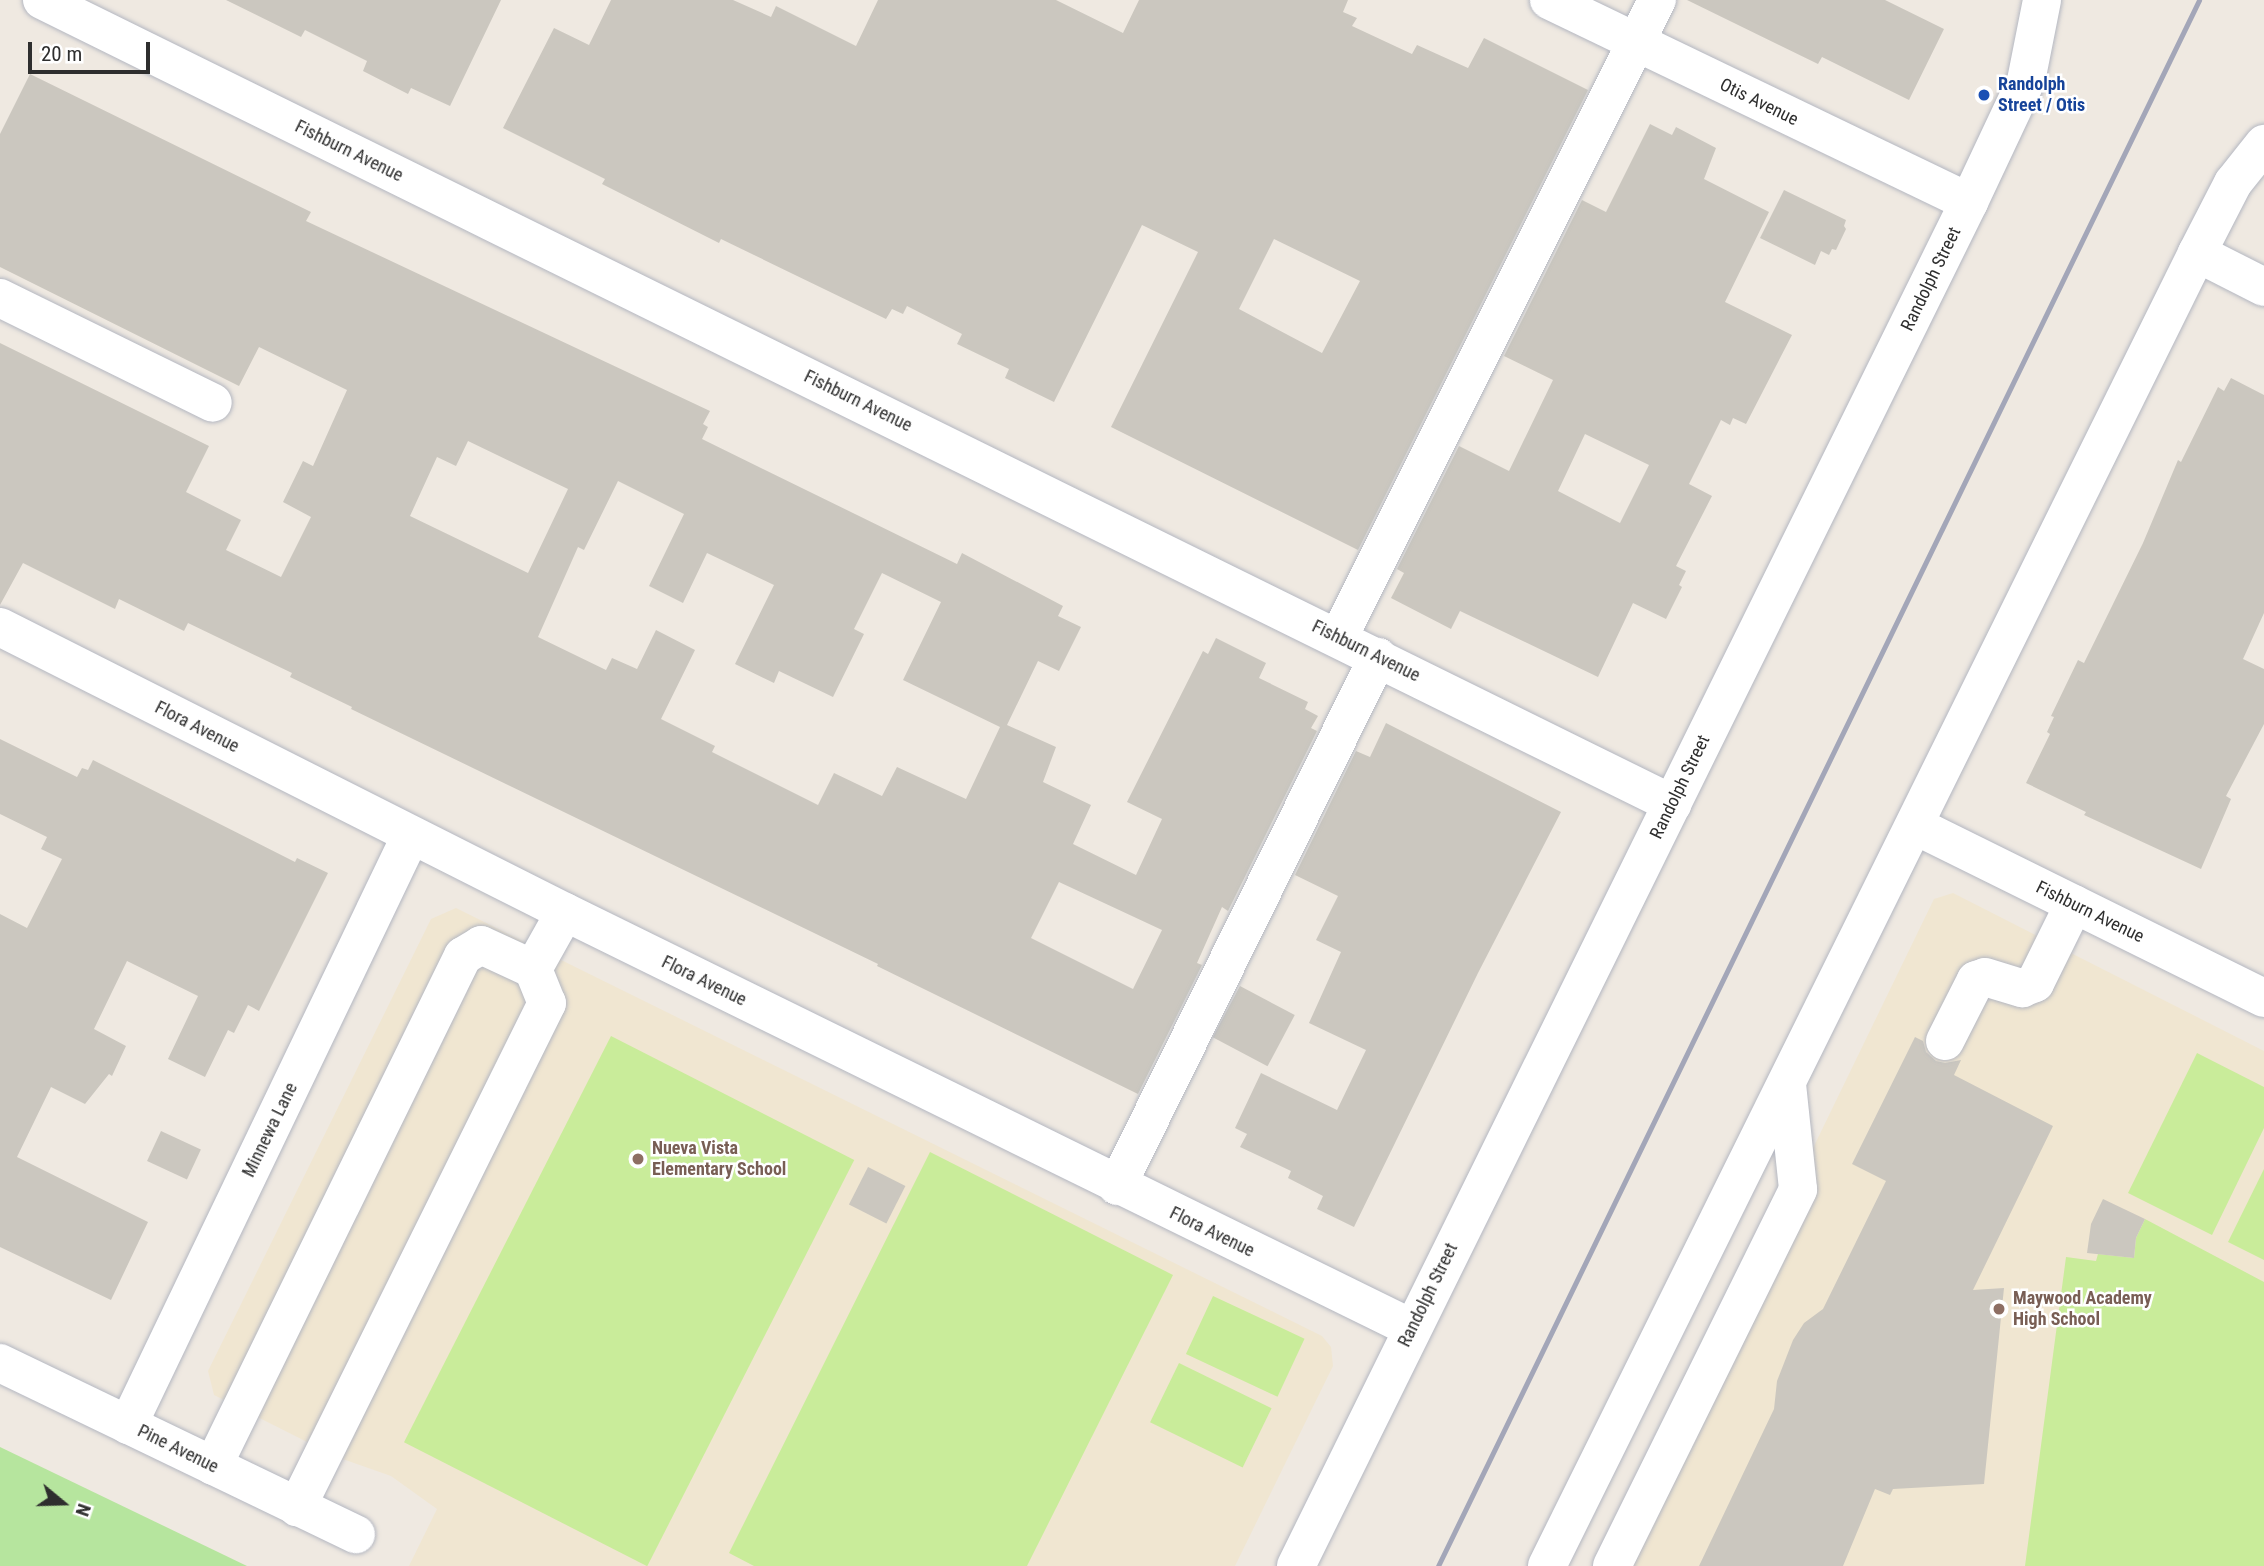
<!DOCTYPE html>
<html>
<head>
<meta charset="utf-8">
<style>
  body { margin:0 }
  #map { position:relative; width:2264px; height:1566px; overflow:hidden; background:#efe9e1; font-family:"Roboto Condensed",sans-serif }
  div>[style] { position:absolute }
  .education>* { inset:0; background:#f0e6d1 }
  .green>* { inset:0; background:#b6e59e }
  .pitch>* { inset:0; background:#c9ec9a; transform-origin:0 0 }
  .building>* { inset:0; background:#cbc7bf; transform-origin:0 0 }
  .roads { filter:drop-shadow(0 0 2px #b4b7c1) drop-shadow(0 0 2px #b4b7c1) }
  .minor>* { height:38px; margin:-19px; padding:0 19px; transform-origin:19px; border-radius:19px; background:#fff }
  .rail>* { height:5px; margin:-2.5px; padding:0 2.5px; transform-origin:2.5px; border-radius:2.5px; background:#a3a6b8 }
  .dots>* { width:19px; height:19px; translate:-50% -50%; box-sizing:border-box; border:4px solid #fff; border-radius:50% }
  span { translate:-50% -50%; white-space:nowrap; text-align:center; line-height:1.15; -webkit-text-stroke:5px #fff; paint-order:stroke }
  .transit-label { font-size:18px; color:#164399; font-weight:700 }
  .left { translate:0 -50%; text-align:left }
  .street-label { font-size:18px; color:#2e2e2e }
  .education-label { font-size:18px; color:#785e54; font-weight:700 }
  .north { position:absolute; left:28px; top:1468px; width:70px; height:70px; -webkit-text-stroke:5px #fff; paint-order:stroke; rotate:109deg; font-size:19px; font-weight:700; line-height:28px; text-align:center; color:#2e2e2e }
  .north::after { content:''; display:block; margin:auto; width:24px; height:32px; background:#2e2e2e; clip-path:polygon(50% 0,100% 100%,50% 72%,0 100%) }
  .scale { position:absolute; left:28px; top:42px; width:122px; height:32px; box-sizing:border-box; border:4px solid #2e2e2e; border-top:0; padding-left:9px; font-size:21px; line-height:24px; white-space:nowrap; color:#2e2e2e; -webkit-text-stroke:5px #fff; paint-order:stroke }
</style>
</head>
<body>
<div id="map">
  <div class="education">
    <i style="clip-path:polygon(1953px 893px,2264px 1051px,2264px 1566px,1610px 1566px,1934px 899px)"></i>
    <i style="clip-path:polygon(456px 908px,1322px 1336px,1331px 1347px,1333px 1366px,1235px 1566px,409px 1566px,437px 1509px,391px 1476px,337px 1457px,214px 1395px,208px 1371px,431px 919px)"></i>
  </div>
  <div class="green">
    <i style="clip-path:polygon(0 1447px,247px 1566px,0 1566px)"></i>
  </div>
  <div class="pitch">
    <i style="left:611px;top:1036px;width:273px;height:456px;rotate:27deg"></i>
    <i style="clip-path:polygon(2197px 1053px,2264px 1087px,2264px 1128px,2212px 1235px,2128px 1193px)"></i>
    <i style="clip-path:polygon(930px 1152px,1173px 1275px,1027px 1566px,754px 1566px,729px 1553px)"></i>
    <i style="clip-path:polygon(2264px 1169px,2264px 1260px,2228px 1242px)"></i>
    <i style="clip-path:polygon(2145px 1219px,2264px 1282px,2264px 1566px,2025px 1566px,2066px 1257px,2096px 1261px,2098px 1254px,2134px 1258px,2136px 1238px)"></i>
    <i style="left:1213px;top:1296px;width:101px;height:64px;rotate:25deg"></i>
    <i style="left:1179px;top:1363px;width:103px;height:66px;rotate:26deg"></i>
  </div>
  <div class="building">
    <i style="clip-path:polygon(226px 0,501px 0,450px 106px,411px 88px,408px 94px,363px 71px,367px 61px,305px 30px,301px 37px)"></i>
    <i style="clip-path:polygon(evenodd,611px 0,733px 0,771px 17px,776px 6px,856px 46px,878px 0,1056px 0,1123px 33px,1139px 0,1348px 0,1343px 12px,1357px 18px,1352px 26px,1412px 54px,1417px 45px,1468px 68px,1484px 38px,1588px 90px,1358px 550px,1111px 427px,1198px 252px,1142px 225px,1054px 402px,1005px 378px,1009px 369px,957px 344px,962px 334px,907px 306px,903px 314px,892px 309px,886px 319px,721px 239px,719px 243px,602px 184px,605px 179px,503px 128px,554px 28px,589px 45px,611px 0,1274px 239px,1360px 281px,1322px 353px,1239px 309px,1274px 239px)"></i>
    <i style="clip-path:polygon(1687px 0,1885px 0,1944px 29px,1909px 100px,1822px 57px,1818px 64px)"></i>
    <i style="clip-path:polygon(evenodd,30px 74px,311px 212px,306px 221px,710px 411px,703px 424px,708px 427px,702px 439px,957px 564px,962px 553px,1063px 606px,1058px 616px,1081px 627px,1059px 671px,1038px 661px,1007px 725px,1056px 747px,1043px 782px,1091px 805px,1073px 844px,1136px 875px,1162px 819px,1127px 802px,1203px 651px,1208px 654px,1216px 638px,1266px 663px,1259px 678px,1308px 702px,1305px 709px,1318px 716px,1311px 728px,1317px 731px,1228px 911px,1222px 907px,1197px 963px,1202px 965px,1138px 1094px,877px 966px,878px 964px,351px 709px,352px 707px,290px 677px,292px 673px,188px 623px,184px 631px,119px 599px,115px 609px,23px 563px,0 605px,0 343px,209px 446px,186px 492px,241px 520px,226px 550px,281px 577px,311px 517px,283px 502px,303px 461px,313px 466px,347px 390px,259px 347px,239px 386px,0 267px,0 134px,30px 74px,468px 441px,568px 489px,528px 573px,410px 516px,437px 457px,456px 466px,468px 441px,30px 74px,618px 481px,684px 514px,649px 586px,683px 603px,707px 553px,774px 585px,735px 664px,774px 683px,779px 671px,833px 697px,864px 634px,854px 629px,882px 573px,941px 602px,903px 680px,1000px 727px,966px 799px,897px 767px,882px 796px,834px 773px,818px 805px,712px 752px,715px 746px,661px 719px,695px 650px,656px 630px,637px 669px,612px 658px,606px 670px,538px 637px,578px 547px,584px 550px,618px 481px,30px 74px,1059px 882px,1162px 930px,1133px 989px,1031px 938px,1059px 882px)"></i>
    <i style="clip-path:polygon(evenodd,1650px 124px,1672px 135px,1676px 127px,1716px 148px,1704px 179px,1769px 212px,1725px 302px,1792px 335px,1746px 424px,1733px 418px,1730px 425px,1721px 420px,1689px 484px,1712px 496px,1676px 566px,1686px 571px,1679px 585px,1682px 587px,1666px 619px,1633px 603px,1598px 677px,1460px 611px,1451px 629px,1391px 598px,1404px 573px,1397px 569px,1459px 446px,1509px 471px,1553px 380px,1504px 356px,1582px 200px,1606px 212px,1650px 124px,1585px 434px,1649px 465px,1620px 523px,1558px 491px,1585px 434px)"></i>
    <i style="clip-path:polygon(1784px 190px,1846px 220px,1844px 226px,1846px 229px,1836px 250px,1832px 249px,1829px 255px,1821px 251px,1815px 265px,1760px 238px)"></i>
    <i style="clip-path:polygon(2231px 378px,2264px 395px,2264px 613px,2243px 659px,2264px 669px,2264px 724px,2226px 796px,2231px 799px,2201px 869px,2084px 815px,2086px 812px,2026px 783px,2050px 734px,2047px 732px,2054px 717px,2051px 716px,2078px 660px,2084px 663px,2143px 543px,2178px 460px,2181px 462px,2218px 387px,2224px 391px)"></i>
    <i style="clip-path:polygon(1386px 723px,1561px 812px,1478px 973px,1354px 1227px,1317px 1209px,1323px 1196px,1288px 1178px,1291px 1171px,1240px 1147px,1247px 1134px,1235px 1128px,1261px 1073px,1337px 1110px,1366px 1050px,1309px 1023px,1341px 952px,1316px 940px,1338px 896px,1295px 875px,1356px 751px,1370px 757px)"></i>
    <i style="clip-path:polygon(0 739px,77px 777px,82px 768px,88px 770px,93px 760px,295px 862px,297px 858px,328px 873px,259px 1011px,248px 1005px,234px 1033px,228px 1030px,205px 1077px,168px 1059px,198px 996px,127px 961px,94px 1029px,126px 1046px,112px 1076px,109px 1074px,85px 1104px,51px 1087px,17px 1157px,148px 1222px,111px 1300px,0 1247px,0 914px,27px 928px,62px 859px,41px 849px,47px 837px,0 814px)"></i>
    <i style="left:1240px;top:986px;width:62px;height:58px;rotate:28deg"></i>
    <i style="clip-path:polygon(1915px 1037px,1923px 1041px,1926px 1052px,1936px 1061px,1945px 1063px,1961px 1060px,1954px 1075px,2053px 1126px,1973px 1290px,2004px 1288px,1984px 1484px,1893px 1489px,1890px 1495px,1875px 1489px,1843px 1566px,1699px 1566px,1774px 1409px,1777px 1381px,1793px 1340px,1804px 1323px,1823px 1309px,1886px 1181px,1852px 1164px)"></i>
    <i style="left:161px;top:1131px;width:44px;height:33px;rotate:25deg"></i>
    <i style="left:868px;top:1167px;width:42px;height:42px;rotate:27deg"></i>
    <i style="clip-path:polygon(2103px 1199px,2145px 1219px,2136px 1238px,2134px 1258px,2087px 1253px,2091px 1224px)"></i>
  </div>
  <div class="roads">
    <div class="minor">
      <i style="left:42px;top:0;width:1818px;rotate:26.25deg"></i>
      <i style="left:1549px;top:0;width:466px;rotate:25.7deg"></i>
      <i style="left:2197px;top:253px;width:75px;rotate:26.9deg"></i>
      <i style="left:0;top:298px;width:237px;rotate:26.2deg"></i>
      <i style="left:0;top:627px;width:633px;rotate:26.77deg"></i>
      <i style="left:565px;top:912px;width:943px;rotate:26.18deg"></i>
      <i style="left:1339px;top:637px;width:712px;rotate:-63.47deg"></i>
      <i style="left:1916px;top:826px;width:388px;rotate:26.3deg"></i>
      <i style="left:533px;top:969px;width:65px;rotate:-60.7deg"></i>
      <i style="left:1945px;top:1041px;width:68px;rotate:-63.1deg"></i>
      <i style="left:1976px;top:980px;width:9px;rotate:-18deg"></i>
      <i style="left:1985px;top:977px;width:39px;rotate:17deg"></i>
      <i style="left:2022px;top:988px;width:14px;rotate:-21deg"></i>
      <i style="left:2035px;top:983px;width:88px;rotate:-63.7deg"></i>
      <i style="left:1117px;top:1186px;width:590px;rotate:-63.74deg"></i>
      <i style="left:0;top:1363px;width:395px;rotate:25.7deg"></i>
      <i style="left:128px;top:1425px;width:654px;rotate:-64.37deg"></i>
      <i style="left:213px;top:1466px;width:568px;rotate:-63.89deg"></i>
      <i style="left:463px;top:956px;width:21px;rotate:-31deg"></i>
      <i style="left:481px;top:945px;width:57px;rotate:24.8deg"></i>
      <i style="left:533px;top:969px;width:37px;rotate:68deg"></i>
      <i style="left:547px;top:1003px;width:563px;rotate:116.38deg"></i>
      <i style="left:1296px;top:1566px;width:1521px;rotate:-63.74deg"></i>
      <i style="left:1969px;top:202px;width:134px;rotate:-64.8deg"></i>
      <i style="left:2026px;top:81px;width:83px;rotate:-78.8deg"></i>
      <i style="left:1547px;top:1566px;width:1465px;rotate:-63.66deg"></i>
      <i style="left:2197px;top:253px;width:79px;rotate:-62.8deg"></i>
      <i style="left:2233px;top:183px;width:50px;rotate:-51.5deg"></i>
      <i style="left:1612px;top:1566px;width:420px;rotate:-63.7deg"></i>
      <i style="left:1798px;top:1189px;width:106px;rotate:-96deg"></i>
    </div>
  </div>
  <div class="rail">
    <i style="left:1438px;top:1566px;width:1741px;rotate:-64.08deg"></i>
  </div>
  <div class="dots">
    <i style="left:1984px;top:95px;background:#1a4fb4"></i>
    <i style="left:638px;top:1159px;background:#8d6e63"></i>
    <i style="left:1999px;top:1309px;background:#8d6e63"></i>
  </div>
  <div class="transit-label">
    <span class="left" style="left:1998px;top:95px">Randolph<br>Street / Otis</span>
  </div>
  <div class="street-label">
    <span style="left:1759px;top:102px;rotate:26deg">Otis Avenue</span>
    <span style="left:349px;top:151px;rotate:26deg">Fishburn Avenue</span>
    <span style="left:1931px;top:279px;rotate:-64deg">Randolph Street</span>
    <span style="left:858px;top:401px;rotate:26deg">Fishburn Avenue</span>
    <span style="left:1366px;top:651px;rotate:26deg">Fishburn Avenue</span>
    <span style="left:197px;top:727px;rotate:27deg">Flora Avenue</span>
    <span style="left:1680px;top:787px;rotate:-64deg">Randolph Street</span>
    <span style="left:2090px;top:912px;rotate:26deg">Fishburn Avenue</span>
    <span style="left:704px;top:981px;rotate:26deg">Flora Avenue</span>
    <span style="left:270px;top:1130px;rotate:-64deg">Minnewa Lane</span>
    <span style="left:1212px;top:1232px;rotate:26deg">Flora Avenue</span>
    <span style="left:1428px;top:1295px;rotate:-64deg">Randolph Street</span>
    <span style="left:178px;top:1449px;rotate:26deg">Pine Avenue</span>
  </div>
  <div class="education-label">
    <span class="left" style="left:652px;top:1159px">Nueva Vista<br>Elementary School</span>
    <span class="left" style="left:2013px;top:1309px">Maywood Academy<br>High School</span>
  </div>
  <div class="north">N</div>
  <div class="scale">20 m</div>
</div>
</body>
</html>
